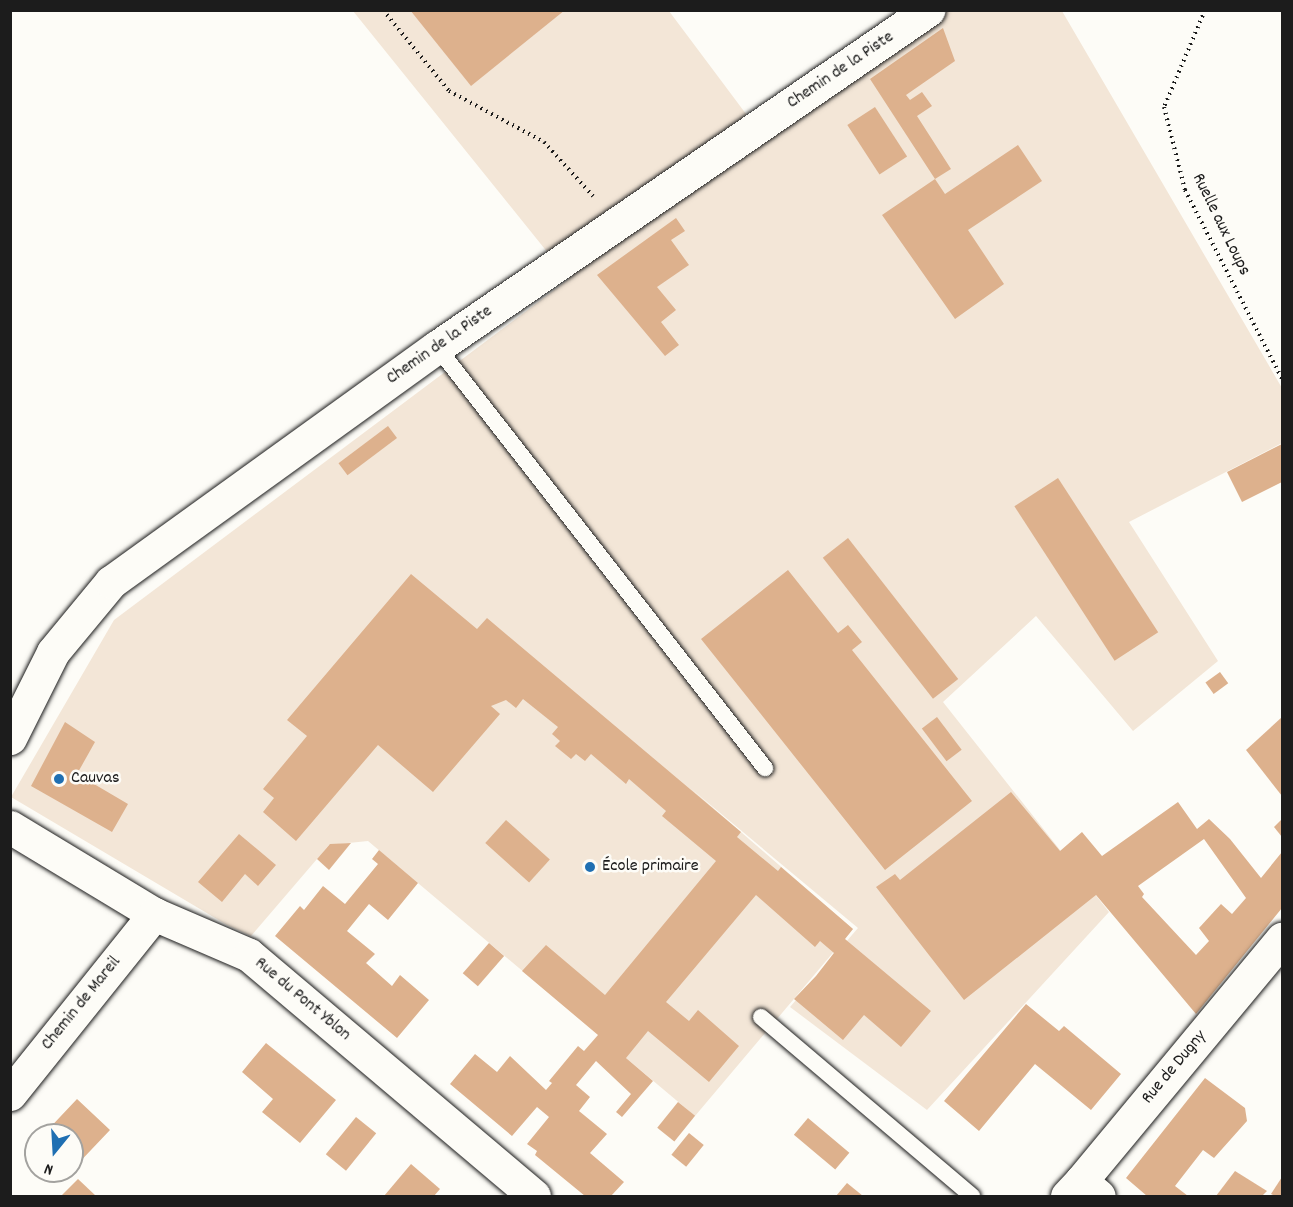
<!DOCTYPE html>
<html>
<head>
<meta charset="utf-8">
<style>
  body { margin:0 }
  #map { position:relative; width:1293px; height:1207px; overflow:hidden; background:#fdfcf7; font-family:Dekko,sans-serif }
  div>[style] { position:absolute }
  .built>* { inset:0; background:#f3e6d7 }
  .building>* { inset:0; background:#ddb18d; transform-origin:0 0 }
  .path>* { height:4px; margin-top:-2px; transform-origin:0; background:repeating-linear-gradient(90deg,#1c1c1c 0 1.5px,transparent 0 6px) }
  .roads { filter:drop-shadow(0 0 2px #1c1c1c) drop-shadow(0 0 2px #1c1c1c) }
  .service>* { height:16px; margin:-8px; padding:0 8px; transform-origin:8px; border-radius:8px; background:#fdfcf7 }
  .minor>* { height:33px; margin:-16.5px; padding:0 16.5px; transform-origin:16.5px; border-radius:16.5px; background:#fdfcf7 }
  .tertiary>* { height:33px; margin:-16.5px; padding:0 16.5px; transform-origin:16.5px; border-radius:16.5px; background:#fdfcf7 }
  .dots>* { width:16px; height:16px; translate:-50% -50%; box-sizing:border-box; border:3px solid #fdfcf7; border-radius:50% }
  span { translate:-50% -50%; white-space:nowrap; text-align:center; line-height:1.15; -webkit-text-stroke:5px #fdfcf7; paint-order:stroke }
  .street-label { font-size:18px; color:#1c1c1c }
  .poi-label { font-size:18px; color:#1c1c1c }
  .left { translate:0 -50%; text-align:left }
  .frame { position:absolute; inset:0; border:12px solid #1c1c1c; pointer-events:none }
  .north { position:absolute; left:24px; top:1123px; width:60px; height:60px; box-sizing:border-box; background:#fdfcf7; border:2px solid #a3a29f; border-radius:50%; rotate:198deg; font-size:16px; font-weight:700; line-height:24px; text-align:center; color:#1c1c1c }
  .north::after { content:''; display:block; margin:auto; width:21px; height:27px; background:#1f6fb2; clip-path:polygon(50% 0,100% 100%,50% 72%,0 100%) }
</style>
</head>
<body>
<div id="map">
  <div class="built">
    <i style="clip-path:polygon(353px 11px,669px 11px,761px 134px,926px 11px,1062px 11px,1282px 388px,1282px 443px,1129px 522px,1218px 661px,1133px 731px,1036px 616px,943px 702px,1109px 912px,927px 1110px,790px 1007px,858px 928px,689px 787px,853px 929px,695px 1116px,368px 841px,329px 845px,251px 936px,227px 925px,11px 797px,114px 620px,569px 279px)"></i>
  </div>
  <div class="building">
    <i style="clip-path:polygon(410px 10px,565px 10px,471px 86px)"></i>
    <i style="clip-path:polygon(943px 28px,955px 61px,906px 95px,910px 100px,922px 92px,932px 106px,917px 116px,951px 169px,935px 179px,870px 79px)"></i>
    <i style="left:875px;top:107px;width:59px;height:33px;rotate:57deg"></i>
    <i style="clip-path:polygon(1018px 145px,1042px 181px,968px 230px,1004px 284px,955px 319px,882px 215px,935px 179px,945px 194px)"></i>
    <i style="clip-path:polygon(676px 218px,685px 231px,671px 240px,689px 265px,657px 287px,676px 310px,661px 322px,679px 345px,665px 356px,597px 275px)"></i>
    <i style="left:388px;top:426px;width:15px;height:62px;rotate:53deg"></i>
    <i style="clip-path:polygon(1282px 444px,1282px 482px,1242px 502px,1227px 472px)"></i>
    <i style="left:1058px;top:478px;width:184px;height:52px;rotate:57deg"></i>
    <i style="left:848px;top:538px;width:179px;height:32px;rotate:52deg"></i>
    <i style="clip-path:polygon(788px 570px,838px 633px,848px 625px,862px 642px,852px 650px,972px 801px,885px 870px,701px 639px)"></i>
    <i style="clip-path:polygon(411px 574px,477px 629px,487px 618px,741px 832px,737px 837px,778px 871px,781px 867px,853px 929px,845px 939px,931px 1011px,901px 1047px,864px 1015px,843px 1040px,794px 999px,816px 976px,837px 949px,834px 953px,820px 941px,815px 947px,756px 895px,666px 1002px,689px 1021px,698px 1010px,739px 1046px,709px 1082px,648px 1031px,626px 1058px,653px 1081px,622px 1117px,616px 1112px,631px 1094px,596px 1061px,576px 1085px,590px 1097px,579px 1111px,607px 1134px,590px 1153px,624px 1182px,611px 1196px,585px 1196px,535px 1155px,537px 1151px,527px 1144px,549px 1117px,537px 1107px,512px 1136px,450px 1084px,475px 1054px,497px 1072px,510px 1056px,546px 1090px,552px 1083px,549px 1081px,578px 1046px,584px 1051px,598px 1035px,522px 971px,546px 945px,605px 995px,716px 861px,662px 816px,666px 811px,629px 779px,626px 784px,591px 754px,585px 761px,576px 754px,571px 759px,555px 746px,560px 741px,552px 734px,558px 727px,523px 699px,516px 708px,506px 700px,491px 706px,500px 714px,433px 792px,378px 745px,296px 841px,263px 812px,274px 798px,263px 789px,307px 736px,287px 720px)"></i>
    <i style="left:1220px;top:672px;width:14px;height:18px;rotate:54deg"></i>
    <i style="left:937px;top:717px;width:41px;height:19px;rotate:53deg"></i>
    <i style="clip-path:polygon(1282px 717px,1282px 796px,1246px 750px)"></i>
    <i style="clip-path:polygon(65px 722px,95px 742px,77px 774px,128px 804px,112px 832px,31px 786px)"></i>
    <i style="clip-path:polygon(evenodd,1011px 792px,1060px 851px,1082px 832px,1102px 856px,1178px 802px,1197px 829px,1209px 819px,1230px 839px,1261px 878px,1282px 852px,1282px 908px,1196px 1014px,1096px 895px,964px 1000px,876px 887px,895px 874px,900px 880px,1011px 792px,1204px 839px,1246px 898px,1232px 914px,1221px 904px,1199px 928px,1209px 941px,1196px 955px,1142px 897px,1144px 894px,1138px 886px,1204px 839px)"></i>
    <i style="clip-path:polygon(1282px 819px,1282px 837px,1274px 827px)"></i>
    <i style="left:506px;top:820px;width:59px;height:31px;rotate:42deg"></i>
    <i style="clip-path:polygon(239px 834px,276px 865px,258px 886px,245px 874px,222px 902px,198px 882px)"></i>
    <i style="clip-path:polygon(351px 843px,329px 870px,317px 859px,330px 844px)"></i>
    <i style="clip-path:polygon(379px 850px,418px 883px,388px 920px,369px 904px,347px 931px,375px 954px,366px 963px,392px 986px,400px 975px,429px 1000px,397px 1038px,275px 936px,300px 906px,304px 910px,323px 886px,345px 904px,378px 864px,372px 859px)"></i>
    <i style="left:489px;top:943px;width:20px;height:40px;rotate:41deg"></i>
    <i style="clip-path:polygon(1026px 1004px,1059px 1031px,1064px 1026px,1121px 1074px,1091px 1110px,1035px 1064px,979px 1131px,944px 1101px)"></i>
    <i style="clip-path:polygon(266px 1043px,336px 1100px,300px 1143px,262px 1112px,273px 1099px,242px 1072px)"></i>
    <i style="clip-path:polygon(1205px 1078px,1245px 1108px,1247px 1121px,1214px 1158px,1203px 1150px,1175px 1186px,1188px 1196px,1147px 1196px,1126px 1178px)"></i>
    <i style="clip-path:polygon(77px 1099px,110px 1130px,72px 1170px,72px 1135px,43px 1135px)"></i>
    <i style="left:678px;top:1102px;width:22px;height:33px;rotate:39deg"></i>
    <i style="left:356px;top:1117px;width:26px;height:48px;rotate:39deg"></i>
    <i style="left:808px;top:1118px;width:54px;height:22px;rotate:40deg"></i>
    <i style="left:689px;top:1133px;width:19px;height:28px;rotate:39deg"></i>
    <i style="clip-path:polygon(411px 1164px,440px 1189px,434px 1196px,384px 1196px)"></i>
    <i style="clip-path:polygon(1235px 1171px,1267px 1191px,1262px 1196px,1216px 1196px)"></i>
    <i style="clip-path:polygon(1282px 1177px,1282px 1196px,1275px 1196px,1271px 1194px)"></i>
    <i style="clip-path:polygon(78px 1179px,96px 1196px,61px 1196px)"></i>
    <i style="clip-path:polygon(847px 1183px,863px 1196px,836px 1196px)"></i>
  </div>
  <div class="path">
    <i style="left:383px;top:10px;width:104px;rotate:50.8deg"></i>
    <i style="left:449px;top:91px;width:108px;rotate:28.2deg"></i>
    <i style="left:544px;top:142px;width:73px;rotate:47.8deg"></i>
    <i style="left:1205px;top:10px;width:105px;rotate:112.9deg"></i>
    <i style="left:1164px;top:107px;width:86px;rotate:75.8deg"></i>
    <i style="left:1185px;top:190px;width:212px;rotate:62.8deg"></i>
  </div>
  <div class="roads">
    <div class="service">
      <i style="left:437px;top:347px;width:534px;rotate:52.08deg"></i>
      <i style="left:761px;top:1017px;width:277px;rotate:40.3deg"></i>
    </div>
    <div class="minor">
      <i style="left:10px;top:738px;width:96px;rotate:-63.4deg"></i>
      <i style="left:53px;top:652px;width:91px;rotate:-50.4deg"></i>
      <i style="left:111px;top:582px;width:402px;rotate:-35.8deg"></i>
      <i style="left:437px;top:347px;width:596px;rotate:-34.46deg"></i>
      <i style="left:10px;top:827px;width:168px;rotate:31.1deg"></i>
      <i style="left:154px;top:914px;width:103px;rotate:23.3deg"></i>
      <i style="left:249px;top:955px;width:373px;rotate:40.2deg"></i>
      <i style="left:10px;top:1094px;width:231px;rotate:-51.3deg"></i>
      <i style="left:1081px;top:1181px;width:315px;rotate:-50.3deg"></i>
    </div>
    <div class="tertiary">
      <i style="left:1067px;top:1196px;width:21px;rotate:-47deg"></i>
      <i style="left:1081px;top:1181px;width:23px;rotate:40deg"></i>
    </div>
  </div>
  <div class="dots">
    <i style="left:59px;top:779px;background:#1f6fb2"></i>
    <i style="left:590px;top:867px;background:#1f6fb2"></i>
  </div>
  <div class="street-label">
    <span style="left:841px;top:71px;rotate:-34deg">Chemin de la Piste</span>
    <span style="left:1220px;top:225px;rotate:64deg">Ruelle aux Loups</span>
    <span style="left:440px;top:346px;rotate:-35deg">Chemin de la Piste</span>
    <span style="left:302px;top:1000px;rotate:40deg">Rue du Pont Yblon</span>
    <span style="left:82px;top:1004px;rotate:-51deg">Chemin de Mareil</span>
    <span style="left:1175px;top:1068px;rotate:-50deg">Rue de Dugny</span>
  </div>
  <div class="poi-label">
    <span class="left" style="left:71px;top:779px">Cauvas</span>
    <span class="left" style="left:602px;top:867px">École primaire</span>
  </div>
  <div class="frame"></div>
  <div class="north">N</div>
</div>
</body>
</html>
